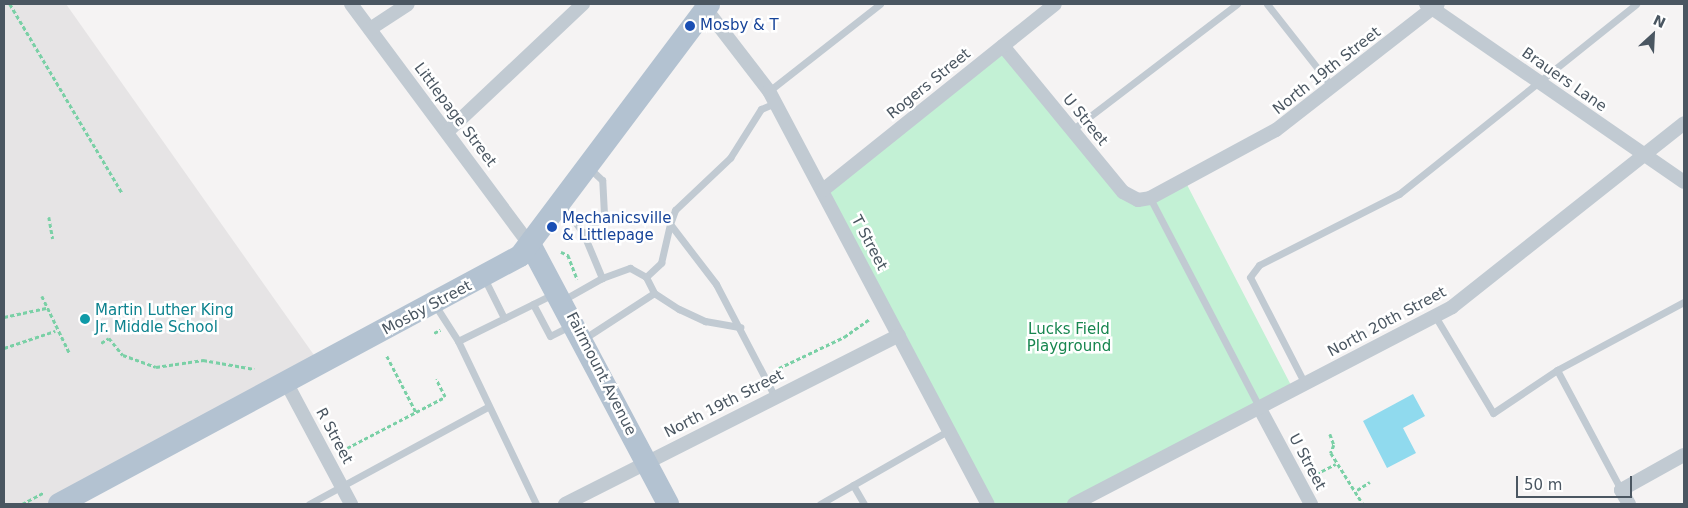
<!DOCTYPE html>
<html>
<head>
<meta charset="utf-8">
<style>
  body { margin:0 }
  #map { position:relative; width:1688px; height:508px; overflow:hidden; background:#f5f3f3; font-family:"DejaVu Sans",sans-serif }
  div>[style] { position:absolute }
  .education>* { inset:0; background:#e6e4e5 }
  .green>* { inset:0; background:#c3f1d5 }
  .water>* { inset:0; background:#90daee }
  .path>* { height:2.5px; margin-top:-1.25px; transform-origin:0; background:repeating-linear-gradient(90deg,#7ad0a6 0 4px,transparent 0 6.5px) }
  .lane>* { height:7px; margin:-3.5px; padding:0 3.5px; transform-origin:3.5px; border-radius:3.5px; background:#c1cad2 }
  .street>* { height:14px; margin:-7px; padding:0 7px; transform-origin:7px; border-radius:7px; background:#c1cad2 }
  .primary>* { height:22px; margin:-11px; padding:0 11px; transform-origin:11px; border-radius:11px; background:#b3c2d1 }
  .dots>* { width:14px; height:14px; translate:-50% -50%; box-sizing:border-box; border:2px solid #fff; border-radius:50% }
  span { translate:-50% -50%; white-space:nowrap; text-align:center; line-height:1.15; -webkit-text-stroke:5px #fff; paint-order:stroke }
  .transit-label { font-size:15px; color:#164399 }
  .left { translate:0 -50%; text-align:left }
  .street-label { font-size:15px; color:#4a5661 }
  .culture-label { font-size:15px; color:#0d838f }
  .park-label { font-size:15px; color:#17864f }
  .frame { position:absolute; inset:0; border:5px solid #4a5661; pointer-events:none }
  .north { position:absolute; left:1628px; top:10px; width:50px; height:50px; -webkit-text-stroke:4px #fff; paint-order:stroke; rotate:25deg; font-size:14px; font-weight:700; line-height:20px; text-align:center; color:#4a5661 }
  .north::after { content:''; display:block; margin:auto; width:18px; height:22px; background:#4a5661; clip-path:polygon(50% 0,100% 100%,50% 72%,0 100%) }
  .scale { position:absolute; left:1516px; top:476px; width:116px; height:22px; box-sizing:border-box; border:2px solid #4a5661; border-top:0; padding-left:6px; font-size:15px; line-height:18px; white-space:nowrap; color:#4a5661; -webkit-text-stroke:4px #fff; paint-order:stroke }
</style>
</head>
<body>
<div id="map">
  <div class="education">
    <i style="clip-path:polygon(4px 4px,66px 4px,321px 365px,57px 504px,4px 504px)"></i>
  </div>
  <div class="green">
    <i style="clip-path:polygon(1002px 46px,1131px 201px,1184px 179px,1294px 391px,1075px 504px,987px 504px,822px 191px)"></i>
  </div>
  <div class="water">
    <i style="clip-path:polygon(1413px 394px,1425px 416px,1403px 428px,1416px 453px,1387px 468px,1363px 421px)"></i>
  </div>
  <div class="path">
    <i style="left:10px;top:4px;width:220px;rotate:59.3deg"></i>
    <i style="left:49px;top:217px;width:22px;rotate:80deg"></i>
    <i style="left:561px;top:252px;width:8px;rotate:23deg"></i>
    <i style="left:568px;top:255px;width:26px;rotate:69deg"></i>
    <i style="left:42px;top:296px;width:64px;rotate:64.2deg"></i>
    <i style="left:4px;top:317px;width:43px;rotate:-12.1deg"></i>
    <i style="left:434px;top:333px;width:7px;rotate:-27deg"></i>
    <i style="left:101px;top:343px;width:9px;rotate:-32deg"></i>
    <i style="left:109px;top:338px;width:22px;rotate:51deg"></i>
    <i style="left:123px;top:355px;width:35px;rotate:20deg"></i>
    <i style="left:156px;top:367px;width:48px;rotate:-8.5deg"></i>
    <i style="left:203px;top:360px;width:52px;rotate:10deg"></i>
    <i style="left:4px;top:348px;width:54px;rotate:-18.4deg"></i>
    <i style="left:387px;top:356px;width:63px;rotate:62.6deg"></i>
    <i style="left:773px;top:371px;width:79px;rotate:-25.6deg"></i>
    <i style="left:844px;top:337px;width:32px;rotate:-35deg"></i>
    <i style="left:1330px;top:434px;width:12px;rotate:70deg"></i>
    <i style="left:1334px;top:445px;width:9px;rotate:111deg"></i>
    <i style="left:1331px;top:453px;width:60px;rotate:57.9deg"></i>
    <i style="left:347px;top:448px;width:110px;rotate:-27.5deg"></i>
    <i style="left:445px;top:397px;width:20px;rotate:-117deg"></i>
    <i style="left:1316px;top:474px;width:22px;rotate:-27deg"></i>
    <i style="left:1357px;top:490px;width:15px;rotate:-32deg"></i>
    <i style="left:22px;top:504px;width:24px;rotate:-28deg"></i>
  </div>
  <div class="lane">
    <i style="left:1267px;top:4px;width:107px;rotate:51.8deg"></i>
    <i style="left:769px;top:91px;width:141px;rotate:-38.1deg"></i>
    <i style="left:1072px;top:130px;width:208px;rotate:-37.4deg"></i>
    <i style="left:1150px;top:198px;width:237px;rotate:62.4deg"></i>
    <i style="left:562px;top:203px;width:39px;rotate:55deg"></i>
    <i style="left:584px;top:235px;width:47px;rotate:67.3deg"></i>
    <i style="left:584px;top:235px;width:29px;rotate:-46deg"></i>
    <i style="left:604px;top:214px;width:34px;rotate:-93deg"></i>
    <i style="left:602px;top:180px;width:16px;rotate:-137deg"></i>
    <i style="left:646px;top:277px;width:21px;rotate:-43deg"></i>
    <i style="left:661px;top:263px;width:40px;rotate:-77deg"></i>
    <i style="left:484px;top:278px;width:45px;rotate:63.4deg"></i>
    <i style="left:563px;top:300px;width:45px;rotate:-29.4deg"></i>
    <i style="left:602px;top:278px;width:30px;rotate:-20deg"></i>
    <i style="left:630px;top:268px;width:18px;rotate:29deg"></i>
    <i style="left:646px;top:277px;width:18px;rotate:63deg"></i>
    <i style="left:654px;top:293px;width:30px;rotate:33deg"></i>
    <i style="left:679px;top:309px;width:29px;rotate:25deg"></i>
    <i style="left:705px;top:321px;width:36px;rotate:10deg"></i>
    <i style="left:533px;top:304px;width:36px;rotate:62deg"></i>
    <i style="left:550px;top:336px;width:22px;rotate:-27deg"></i>
    <i style="left:435px;top:305px;width:43px;rotate:57.4deg"></i>
    <i style="left:458px;top:341px;width:106px;rotate:-26.3deg"></i>
    <i style="left:1435px;top:316px;width:113px;rotate:59.1deg"></i>
    <i style="left:1493px;top:413px;width:77px;rotate:-33.9deg"></i>
    <i style="left:1557px;top:370px;width:144px;rotate:-28.2deg"></i>
    <i style="left:585px;top:338px;width:82px;rotate:-33.1deg"></i>
    <i style="left:458px;top:341px;width:181px;rotate:64.4deg"></i>
    <i style="left:1557px;top:370px;width:136px;rotate:61.9deg"></i>
    <i style="left:1305px;top:384px;width:120px;rotate:-117.2deg"></i>
    <i style="left:1250px;top:277px;width:15px;rotate:-53deg"></i>
    <i style="left:1259px;top:265px;width:157px;rotate:-26.9deg"></i>
    <i style="left:1399px;top:194px;width:304px;rotate:-38.7deg"></i>
    <i style="left:775px;top:397px;width:127px;rotate:-117.6deg"></i>
    <i style="left:716px;top:284px;width:76px;rotate:-127.5deg"></i>
    <i style="left:670px;top:224px;width:15px;rotate:-70deg"></i>
    <i style="left:675px;top:210px;width:76px;rotate:-43.4deg"></i>
    <i style="left:730px;top:158px;width:58px;rotate:-57.7deg"></i>
    <i style="left:761px;top:109px;width:15px;rotate:-23deg"></i>
    <i style="left:853px;top:485px;width:22px;rotate:60deg"></i>
    <i style="left:309px;top:504px;width:204px;rotate:-28.5deg"></i>
    <i style="left:820px;top:504px;width:149px;rotate:-29.8deg"></i>
  </div>
  <div class="street">
    <i style="left:351px;top:4px;width:302px;rotate:53.4deg"></i>
    <i style="left:702px;top:4px;width:110px;rotate:52.4deg"></i>
    <i style="left:769px;top:91px;width:467px;rotate:62.1deg"></i>
    <i style="left:1426px;top:4px;width:313px;rotate:34.6deg"></i>
    <i style="left:370px;top:29px;width:45px;rotate:-33.3deg"></i>
    <i style="left:1003px;top:46px;width:189px;rotate:50.6deg"></i>
    <i style="left:1123px;top:192px;width:17px;rotate:28deg"></i>
    <i style="left:1138px;top:200px;width:12px;rotate:-9deg"></i>
    <i style="left:1150px;top:198px;width:143px;rotate:-28.4deg"></i>
    <i style="left:1276px;top:130px;width:205px;rotate:-37.9deg"></i>
    <i style="left:447px;top:132px;width:187px;rotate:-43.3deg"></i>
    <i style="left:823px;top:190px;width:297px;rotate:-38.7deg"></i>
    <i style="left:287px;top:384px;width:136px;rotate:61.9deg"></i>
    <i style="left:1260px;top:409px;width:108px;rotate:61.8deg"></i>
    <i style="left:565px;top:504px;width:374px;rotate:-26.8deg"></i>
    <i style="left:1074px;top:504px;width:426px;rotate:-27.5deg"></i>
    <i style="left:1452px;top:307px;width:296px;rotate:-38.4deg"></i>
    <i style="left:1629px;top:504px;width:16px;rotate:-120deg"></i>
    <i style="left:1621px;top:490px;width:72px;rotate:-29.1deg"></i>
  </div>
  <div class="primary">
    <i style="left:531px;top:246px;width:292px;rotate:62deg"></i>
    <i style="left:59px;top:504px;width:523px;rotate:-28.28deg"></i>
    <i style="left:520px;top:256px;width:315px;rotate:-53.1deg"></i>
  </div>
  <div class="dots">
    <i style="left:690px;top:26px;background:#1a4fb4"></i>
    <i style="left:552px;top:227px;background:#1a4fb4"></i>
    <i style="left:85px;top:319px;background:#0f9aa8"></i>
  </div>
  <div class="transit-label">
    <span class="left" style="left:700px;top:26px">Mosby &amp; T</span>
    <span class="left" style="left:562px;top:227px">Mechanicsville<br>&amp; Littlepage</span>
  </div>
  <div class="street-label">
    <span style="left:1327px;top:71px;rotate:-38deg">North 19th Street</span>
    <span style="left:1564px;top:80px;rotate:35deg">Brauers Lane</span>
    <span style="left:929px;top:84px;rotate:-39deg">Rogers Street</span>
    <span style="left:455px;top:115px;rotate:53deg">Littlepage Street</span>
    <span style="left:1085px;top:120px;rotate:51deg">U Street</span>
    <span style="left:869px;top:243px;rotate:62deg">T Street</span>
    <span style="left:427px;top:308px;rotate:-28deg">Mosby Street</span>
    <span style="left:1387px;top:322px;rotate:-28deg">North 20th Street</span>
    <span style="left:601px;top:374px;rotate:63deg">Fairmount Avenue</span>
    <span style="left:724px;top:404px;rotate:-27deg">North 19th Street</span>
    <span style="left:334px;top:436px;rotate:62deg">R Street</span>
    <span style="left:1307px;top:462px;rotate:62deg">U Street</span>
  </div>
  <div class="culture-label">
    <span class="left" style="left:95px;top:319px">Martin Luther King<br>Jr. Middle School</span>
  </div>
  <div class="park-label">
    <span style="left:1069px;top:338px">Lucks Field<br>Playground</span>
  </div>
  <div class="frame"></div>
  <div class="north">N</div>
  <div class="scale">50 m</div>
</div>
</body>
</html>
